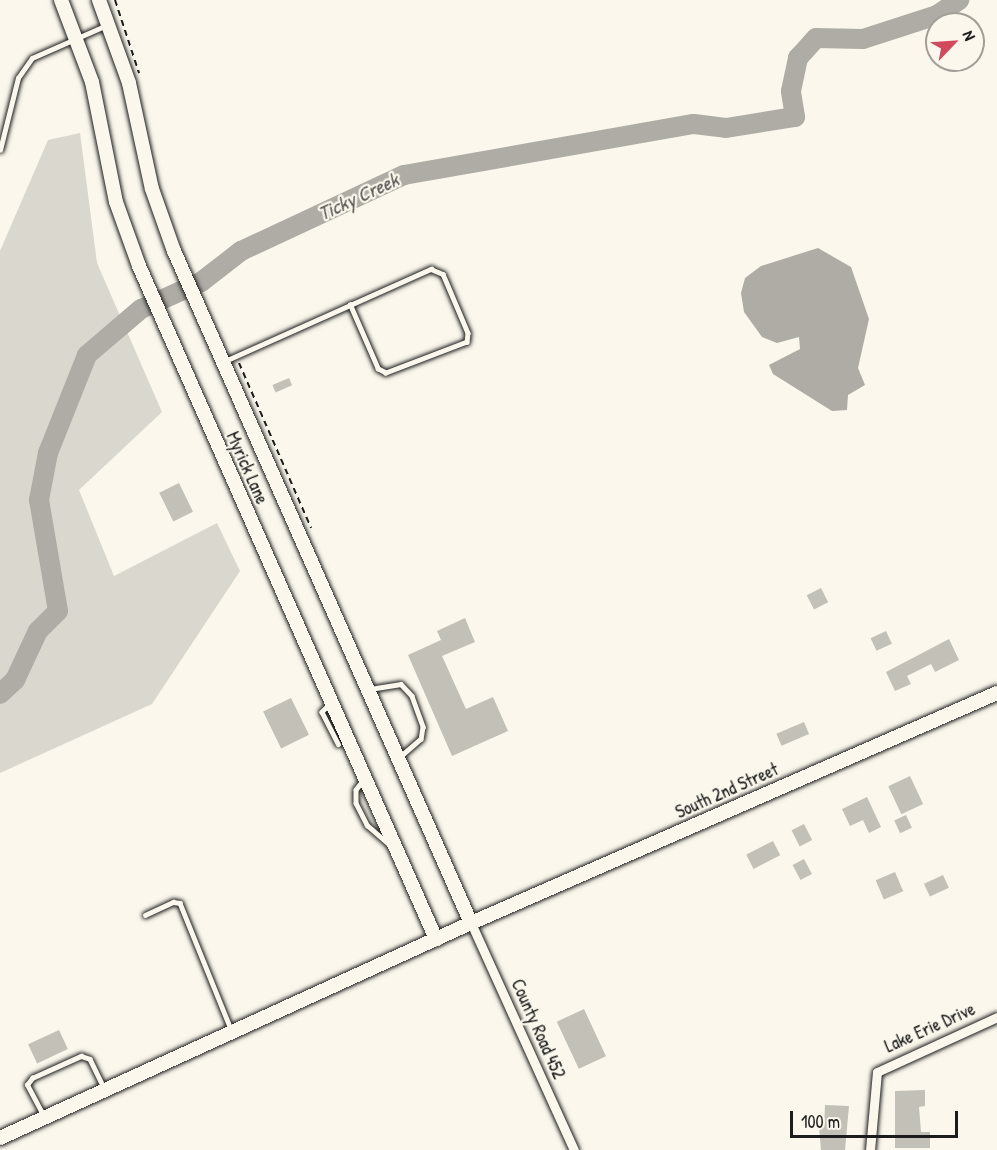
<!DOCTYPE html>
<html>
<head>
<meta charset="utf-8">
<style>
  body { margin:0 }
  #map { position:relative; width:997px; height:1150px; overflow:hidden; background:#fbf7ec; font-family:"Patrick Hand",sans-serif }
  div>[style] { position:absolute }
  .green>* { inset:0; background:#dad7ce }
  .water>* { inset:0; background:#afaca5 }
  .river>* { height:20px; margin:-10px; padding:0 10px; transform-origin:10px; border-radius:10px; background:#afaca5 }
  .building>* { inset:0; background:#c3c0b8; transform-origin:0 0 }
  .path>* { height:2px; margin-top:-1px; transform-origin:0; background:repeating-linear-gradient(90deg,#1c1c1c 0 6px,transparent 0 10.5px) }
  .roads { filter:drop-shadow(0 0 2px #1c1c1c) drop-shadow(0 0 2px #1c1c1c) }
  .lane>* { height:4.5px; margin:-2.25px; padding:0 2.25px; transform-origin:2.25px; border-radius:2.25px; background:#fbf7ec }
  .street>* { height:9px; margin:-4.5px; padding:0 4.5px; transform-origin:4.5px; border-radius:4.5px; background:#fbf7ec }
  .secondary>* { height:14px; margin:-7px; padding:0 7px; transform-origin:7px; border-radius:7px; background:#fbf7ec }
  span { translate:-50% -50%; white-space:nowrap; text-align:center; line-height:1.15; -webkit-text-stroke:4.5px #fbf7ec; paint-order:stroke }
  .street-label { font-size:18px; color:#1c1c1c }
  .water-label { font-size:20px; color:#575653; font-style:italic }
  .north { position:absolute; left:925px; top:12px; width:60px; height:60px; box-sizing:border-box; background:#fbf7ec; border:2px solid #a29f99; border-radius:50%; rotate:65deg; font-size:16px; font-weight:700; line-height:24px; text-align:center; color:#1c1c1c }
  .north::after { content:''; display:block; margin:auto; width:21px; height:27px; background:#d1495b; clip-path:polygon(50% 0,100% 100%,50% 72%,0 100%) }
  .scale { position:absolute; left:790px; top:1111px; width:168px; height:27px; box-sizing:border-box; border:3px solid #1c1c1c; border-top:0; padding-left:8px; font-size:18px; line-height:21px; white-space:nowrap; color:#1c1c1c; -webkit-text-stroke:4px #fbf7ec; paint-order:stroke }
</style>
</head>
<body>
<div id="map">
  <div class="green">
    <i style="clip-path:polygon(80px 133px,97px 263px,162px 412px,79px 490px,114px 576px,217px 523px,240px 571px,152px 704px,0 773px,0 251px,48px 140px)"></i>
  </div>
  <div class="water">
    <i style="clip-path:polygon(818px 248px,851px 267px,869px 319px,858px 368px,865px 385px,848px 395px,847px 410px,832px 411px,773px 374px,769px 365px,800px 349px,799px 337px,777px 343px,762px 337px,744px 312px,741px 293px,745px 278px,761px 266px)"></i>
  </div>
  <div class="river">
    <i style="left:0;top:694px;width:21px;rotate:-43deg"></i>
    <i style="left:15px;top:680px;width:54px;rotate:-64.9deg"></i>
    <i style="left:38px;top:631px;width:28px;rotate:-45deg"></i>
    <i style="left:58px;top:611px;width:113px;rotate:-99.7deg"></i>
    <i style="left:39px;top:500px;width:48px;rotate:-79.2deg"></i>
    <i style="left:48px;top:453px;width:105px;rotate:-68.3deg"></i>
    <i style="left:87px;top:355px;width:71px;rotate:-40.4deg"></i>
    <i style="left:141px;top:309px;width:66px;rotate:-24.2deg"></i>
    <i style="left:201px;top:282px;width:51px;rotate:-37.8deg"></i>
    <i style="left:241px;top:251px;width:180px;rotate:-25deg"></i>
    <i style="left:404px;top:175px;width:294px;rotate:-10deg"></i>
    <i style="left:694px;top:124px;width:32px;rotate:7deg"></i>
    <i style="left:726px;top:128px;width:70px;rotate:-9.1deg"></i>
    <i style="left:795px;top:117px;width:26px;rotate:-99deg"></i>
    <i style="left:791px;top:91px;width:34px;rotate:-78deg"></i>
    <i style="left:798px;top:58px;width:27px;rotate:-48deg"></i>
    <i style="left:816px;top:38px;width:47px;rotate:1.2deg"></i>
    <i style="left:863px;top:39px;width:78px;rotate:-18deg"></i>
    <i style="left:937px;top:15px;width:27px;rotate:-34deg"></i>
  </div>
  <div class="building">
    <i style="left:289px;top:378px;width:8px;height:18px;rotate:67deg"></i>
    <i style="left:179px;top:483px;width:32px;height:22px;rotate:64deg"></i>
    <i style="left:821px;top:588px;width:16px;height:16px;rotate:63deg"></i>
    <i style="clip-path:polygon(465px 618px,475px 642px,442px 656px,466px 709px,493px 697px,508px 731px,452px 756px,408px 655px,441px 640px,437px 631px)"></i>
    <i style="left:886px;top:631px;width:14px;height:17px;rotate:65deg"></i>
    <i style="clip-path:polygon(949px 639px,959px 660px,935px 672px,931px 664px,907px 676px,911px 684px,895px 691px,886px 672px)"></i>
    <i style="left:291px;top:698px;width:41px;height:31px;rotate:64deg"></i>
    <i style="left:804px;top:722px;width:13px;height:30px;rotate:67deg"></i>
    <i style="left:910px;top:776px;width:31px;height:24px;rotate:65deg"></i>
    <i style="clip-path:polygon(867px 797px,881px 827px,869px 833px,863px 820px,850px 826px,842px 809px)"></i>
    <i style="left:906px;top:815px;width:14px;height:13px;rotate:65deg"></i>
    <i style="left:804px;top:824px;width:18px;height:14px;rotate:63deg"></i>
    <i style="left:773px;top:841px;width:16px;height:30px;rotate:63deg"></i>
    <i style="left:804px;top:859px;width:17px;height:13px;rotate:62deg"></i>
    <i style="left:895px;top:872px;width:21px;height:21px;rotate:67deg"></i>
    <i style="left:943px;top:875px;width:14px;height:21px;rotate:65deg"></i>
    <i style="left:584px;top:1009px;width:52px;height:30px;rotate:65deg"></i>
    <i style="left:59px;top:1030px;width:21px;height:34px;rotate:65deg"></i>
    <i style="clip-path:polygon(925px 1090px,925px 1106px,919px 1107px,921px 1132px,930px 1132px,930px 1148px,895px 1148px,895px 1091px)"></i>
    <i style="clip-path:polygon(825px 1105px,849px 1106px,845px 1150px,821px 1150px,819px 1127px,824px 1127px)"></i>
  </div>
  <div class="path">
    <i style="left:115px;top:0;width:77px;rotate:71.8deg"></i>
    <i style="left:239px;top:363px;width:180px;rotate:66.4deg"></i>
  </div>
  <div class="roads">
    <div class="lane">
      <i style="left:0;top:150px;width:74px;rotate:-76deg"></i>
      <i style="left:18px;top:78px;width:24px;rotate:-55deg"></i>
      <i style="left:32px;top:58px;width:82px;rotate:-23.7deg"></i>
      <i style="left:225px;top:361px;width:226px;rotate:-24.1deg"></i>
      <i style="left:431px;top:269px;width:13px;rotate:23deg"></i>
      <i style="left:443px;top:274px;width:64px;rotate:67deg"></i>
      <i style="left:468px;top:333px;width:9px;rotate:96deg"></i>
      <i style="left:467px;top:342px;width:87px;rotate:159.1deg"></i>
      <i style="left:386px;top:373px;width:9px;rotate:-153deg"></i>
      <i style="left:378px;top:369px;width:70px;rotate:-113.6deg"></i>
      <i style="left:370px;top:689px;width:31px;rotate:-9deg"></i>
      <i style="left:401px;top:684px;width:16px;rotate:47deg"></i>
      <i style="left:412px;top:696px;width:33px;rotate:70deg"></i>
      <i style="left:423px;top:727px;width:12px;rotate:99deg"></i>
      <i style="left:421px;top:739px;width:28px;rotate:139deg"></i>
      <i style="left:329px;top:705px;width:10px;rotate:135deg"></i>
      <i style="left:322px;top:712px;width:36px;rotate:63deg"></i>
      <i style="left:363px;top:781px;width:11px;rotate:128deg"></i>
      <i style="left:356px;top:790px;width:13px;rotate:90deg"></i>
      <i style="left:356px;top:803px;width:25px;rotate:63deg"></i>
      <i style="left:367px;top:825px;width:35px;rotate:41deg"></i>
      <i style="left:145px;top:915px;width:31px;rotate:-25deg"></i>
      <i style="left:173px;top:902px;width:7px;rotate:8deg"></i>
      <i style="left:180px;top:903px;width:136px;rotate:68deg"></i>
      <i style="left:43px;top:1115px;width:34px;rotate:-118deg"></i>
      <i style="left:27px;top:1085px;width:9px;rotate:-54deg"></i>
      <i style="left:32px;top:1078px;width:54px;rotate:-24.2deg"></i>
      <i style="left:81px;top:1056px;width:9px;rotate:18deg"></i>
      <i style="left:90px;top:1059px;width:32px;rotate:64deg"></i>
    </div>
    <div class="street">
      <i style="left:471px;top:923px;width:249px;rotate:65.6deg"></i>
      <i style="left:870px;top:1150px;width:78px;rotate:-84.9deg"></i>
      <i style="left:877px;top:1072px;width:132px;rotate:-24.6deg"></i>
    </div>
    <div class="secondary">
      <i style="left:61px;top:0;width:88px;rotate:69.3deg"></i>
      <i style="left:92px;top:82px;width:122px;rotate:78.7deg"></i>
      <i style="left:116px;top:202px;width:68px;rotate:70.2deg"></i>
      <i style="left:139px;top:266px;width:736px;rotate:66.19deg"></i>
      <i style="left:99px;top:0;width:88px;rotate:70.1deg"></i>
      <i style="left:129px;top:83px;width:108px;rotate:77.8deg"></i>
      <i style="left:152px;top:189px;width:66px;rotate:70.5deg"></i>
      <i style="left:174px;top:251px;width:735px;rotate:66.16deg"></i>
      <i style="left:0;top:1138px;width:518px;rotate:-24.54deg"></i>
      <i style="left:471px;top:923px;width:574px;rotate:-23.62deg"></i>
    </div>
  </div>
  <div class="street-label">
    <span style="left:247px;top:468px;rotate:66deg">Myrick Lane</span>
    <span style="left:727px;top:791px;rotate:-24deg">South 2nd Street</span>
    <span style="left:930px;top:1028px;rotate:-24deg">Lake Erie Drive</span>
    <span style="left:538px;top:1029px;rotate:66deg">County Road 452</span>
  </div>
  <div class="water-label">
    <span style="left:358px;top:196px;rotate:-25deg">Ticky Creek</span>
  </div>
  <div class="north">N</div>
  <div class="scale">100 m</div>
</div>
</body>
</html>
